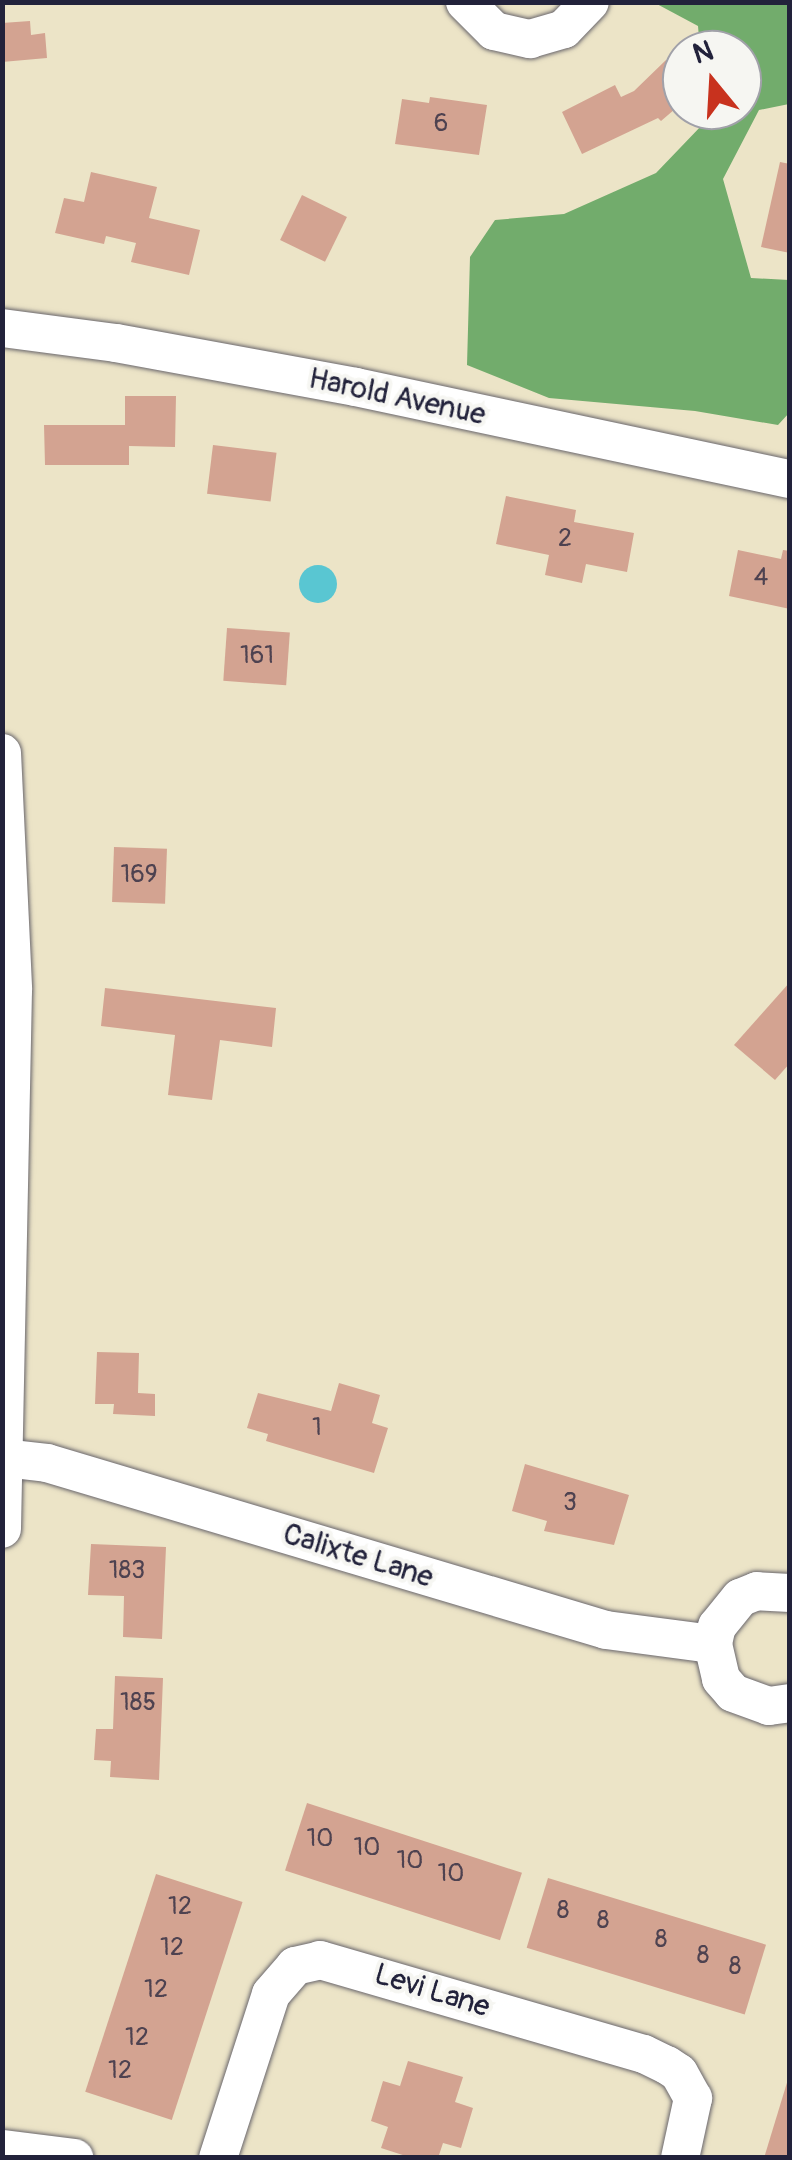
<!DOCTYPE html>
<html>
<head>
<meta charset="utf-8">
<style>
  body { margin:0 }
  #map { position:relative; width:792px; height:2160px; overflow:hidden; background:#ece4c7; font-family:Pangolin,sans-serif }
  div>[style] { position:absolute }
  .forest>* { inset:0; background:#72ac6c }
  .water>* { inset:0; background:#59c6d2 }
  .round { border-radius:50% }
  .building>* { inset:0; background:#d3a391; transform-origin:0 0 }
  .roads { filter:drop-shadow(0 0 2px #69666c) drop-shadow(0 0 2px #69666c) }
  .minor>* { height:38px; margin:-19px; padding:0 19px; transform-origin:19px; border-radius:19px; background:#fff }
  span { translate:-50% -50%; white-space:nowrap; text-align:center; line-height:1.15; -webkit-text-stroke:8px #f6f6f2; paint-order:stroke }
  .number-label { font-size:25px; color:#4e4250 }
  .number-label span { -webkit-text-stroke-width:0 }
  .street-label { font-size:30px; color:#22223b }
  .frame { position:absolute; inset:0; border:5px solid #22223b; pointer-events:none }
  .north { position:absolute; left:662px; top:30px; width:100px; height:100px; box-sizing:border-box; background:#f6f6f2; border:2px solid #a1a1a9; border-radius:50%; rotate:342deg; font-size:28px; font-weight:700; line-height:40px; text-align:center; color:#22223b }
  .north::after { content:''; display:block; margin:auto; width:35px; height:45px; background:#c8321e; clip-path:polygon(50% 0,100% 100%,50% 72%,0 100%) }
</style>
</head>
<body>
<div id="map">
  <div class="forest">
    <i style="clip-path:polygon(655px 3px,789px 3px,789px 104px,759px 110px,723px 179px,751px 278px,789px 280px,789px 413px,778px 425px,695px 411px,549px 398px,467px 365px,470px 257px,495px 220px,564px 214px,656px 173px,703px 124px,702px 110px,742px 110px,742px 50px,700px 50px,698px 26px)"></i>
  </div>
  <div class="water">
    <i class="round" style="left:299px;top:565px;width:38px;height:38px"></i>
  </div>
  <div class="building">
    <i style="clip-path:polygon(30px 21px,31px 35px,45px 33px,47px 58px,2px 62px,2px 23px)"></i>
    <i style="clip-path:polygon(666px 60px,682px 78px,682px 103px,661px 121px,658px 118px,582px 154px,562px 112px,615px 85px,621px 97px,634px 91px)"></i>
    <i style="clip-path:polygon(430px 97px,487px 105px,479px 155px,395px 144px,402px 99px,429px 103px)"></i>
    <i style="clip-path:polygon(780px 162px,790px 164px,790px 253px,761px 247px)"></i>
    <i style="clip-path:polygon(91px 172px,157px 187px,149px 218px,200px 230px,189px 275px,131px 262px,136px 243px,106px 236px,104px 244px,55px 233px,64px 198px,84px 202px)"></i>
    <i style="left:302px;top:195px;width:50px;height:50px;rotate:26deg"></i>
    <i style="clip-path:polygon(125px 396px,176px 396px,175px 447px,129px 446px,129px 465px,45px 465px,44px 425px,125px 425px)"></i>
    <i style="left:213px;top:445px;width:64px;height:49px;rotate:7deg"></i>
    <i style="clip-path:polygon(506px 496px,576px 510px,574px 522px,634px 533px,627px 572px,586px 564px,582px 583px,545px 575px,549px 555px,496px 544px)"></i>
    <i style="clip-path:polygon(738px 550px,781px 559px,783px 550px,790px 551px,790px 609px,729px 596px)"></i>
    <i style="left:227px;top:628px;width:63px;height:53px;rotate:4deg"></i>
    <i style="left:114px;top:847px;width:53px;height:55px;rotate:2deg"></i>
    <i style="clip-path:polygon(790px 982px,790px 1063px,775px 1080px,734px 1045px)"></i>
    <i style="clip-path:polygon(105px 988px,276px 1008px,272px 1047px,220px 1040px,212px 1100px,168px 1095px,175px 1035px,101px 1026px)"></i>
    <i style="clip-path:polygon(97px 1352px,139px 1353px,138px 1393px,155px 1394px,155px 1416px,113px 1414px,114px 1404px,95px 1404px)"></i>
    <i style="clip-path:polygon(339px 1383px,380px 1395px,372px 1423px,388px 1428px,374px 1473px,266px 1441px,268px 1434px,247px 1428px,258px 1393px,331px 1411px)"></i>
    <i style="clip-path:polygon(525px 1464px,629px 1495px,614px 1545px,544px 1531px,547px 1521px,512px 1511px)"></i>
    <i style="clip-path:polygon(91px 1544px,166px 1547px,162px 1639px,123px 1637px,124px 1596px,88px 1595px)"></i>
    <i style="clip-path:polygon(115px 1676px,163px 1678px,159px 1780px,110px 1777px,111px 1761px,94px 1760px,96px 1729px,113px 1729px)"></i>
    <i style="left:307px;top:1803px;width:226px;height:71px;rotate:18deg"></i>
    <i style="left:156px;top:1874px;width:91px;height:229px;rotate:18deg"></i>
    <i style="left:548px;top:1878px;width:228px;height:73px;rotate:17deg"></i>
    <i style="clip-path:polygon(408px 2061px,463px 2077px,455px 2102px,473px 2108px,461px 2148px,443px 2143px,438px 2158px,412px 2158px,381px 2148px,388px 2127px,371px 2121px,383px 2081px,400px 2086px)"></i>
    <i style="clip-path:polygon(789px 2076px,790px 2158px,764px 2158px)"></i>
  </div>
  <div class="roads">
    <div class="minor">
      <i style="left:465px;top:2px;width:41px;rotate:45deg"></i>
      <i style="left:494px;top:31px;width:37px;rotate:13deg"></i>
      <i style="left:530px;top:39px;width:35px;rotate:-16deg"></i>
      <i style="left:564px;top:29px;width:37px;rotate:-46deg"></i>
      <i style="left:2px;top:328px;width:115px;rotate:7.5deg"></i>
      <i style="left:116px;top:343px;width:244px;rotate:10.4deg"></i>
      <i style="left:356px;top:387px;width:444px;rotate:12deg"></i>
      <i style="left:2px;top:753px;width:237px;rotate:87.3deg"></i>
      <i style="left:13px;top:990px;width:539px;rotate:91.17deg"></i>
      <i style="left:4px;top:1458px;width:43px;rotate:6.6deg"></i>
      <i style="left:47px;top:1463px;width:583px;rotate:16.63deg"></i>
      <i style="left:606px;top:1630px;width:108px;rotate:7.5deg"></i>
      <i style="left:790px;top:1593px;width:33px;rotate:-177deg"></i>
      <i style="left:757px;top:1591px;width:18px;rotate:158deg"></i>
      <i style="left:740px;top:1598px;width:36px;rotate:129deg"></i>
      <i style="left:717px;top:1626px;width:18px;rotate:103deg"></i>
      <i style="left:713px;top:1644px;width:36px;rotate:77deg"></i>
      <i style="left:721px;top:1679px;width:18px;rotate:49deg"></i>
      <i style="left:733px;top:1693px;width:38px;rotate:20deg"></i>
      <i style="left:769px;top:1706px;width:21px;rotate:-8deg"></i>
      <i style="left:2px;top:2149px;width:73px;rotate:7.1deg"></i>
      <i style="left:218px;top:2158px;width:172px;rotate:-72.1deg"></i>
      <i style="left:271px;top:1994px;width:37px;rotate:-49deg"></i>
      <i style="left:295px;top:1966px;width:26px;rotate:-13deg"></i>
      <i style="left:320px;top:1960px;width:337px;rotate:16.2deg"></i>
      <i style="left:644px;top:2054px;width:25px;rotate:26deg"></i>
      <i style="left:667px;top:2065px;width:14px;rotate:34deg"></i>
      <i style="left:679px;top:2073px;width:29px;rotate:61deg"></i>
      <i style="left:693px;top:2098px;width:61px;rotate:102.2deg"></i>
    </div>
  </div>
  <div class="number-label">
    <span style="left:441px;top:124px">6</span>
    <span style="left:565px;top:539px">2</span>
    <span style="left:761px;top:578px">4</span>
    <span style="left:257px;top:656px">161</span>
    <span style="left:139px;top:875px">169</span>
    <span style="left:317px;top:1428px">1</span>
    <span style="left:570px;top:1503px">3</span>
    <span style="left:127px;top:1571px">183</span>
    <span style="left:138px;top:1703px">185</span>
    <span style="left:320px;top:1839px">10</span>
    <span style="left:367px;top:1848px">10</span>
    <span style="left:410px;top:1861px">10</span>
    <span style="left:451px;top:1874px">10</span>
    <span style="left:180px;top:1907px">12</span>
    <span style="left:563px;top:1911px">8</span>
    <span style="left:603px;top:1921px">8</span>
    <span style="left:661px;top:1940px">8</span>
    <span style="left:172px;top:1948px">12</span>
    <span style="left:703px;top:1956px">8</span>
    <span style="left:735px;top:1967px">8</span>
    <span style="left:156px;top:1990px">12</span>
    <span style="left:137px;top:2038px">12</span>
    <span style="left:120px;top:2071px">12</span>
  </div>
  <div class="street-label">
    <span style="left:397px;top:397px;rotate:12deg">Harold Avenue</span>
    <span style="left:358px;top:1556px;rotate:17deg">Calixte Lane</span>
    <span style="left:432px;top:1991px;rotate:17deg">Levi Lane</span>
  </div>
  <div class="frame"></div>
  <div class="north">N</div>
</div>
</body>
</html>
